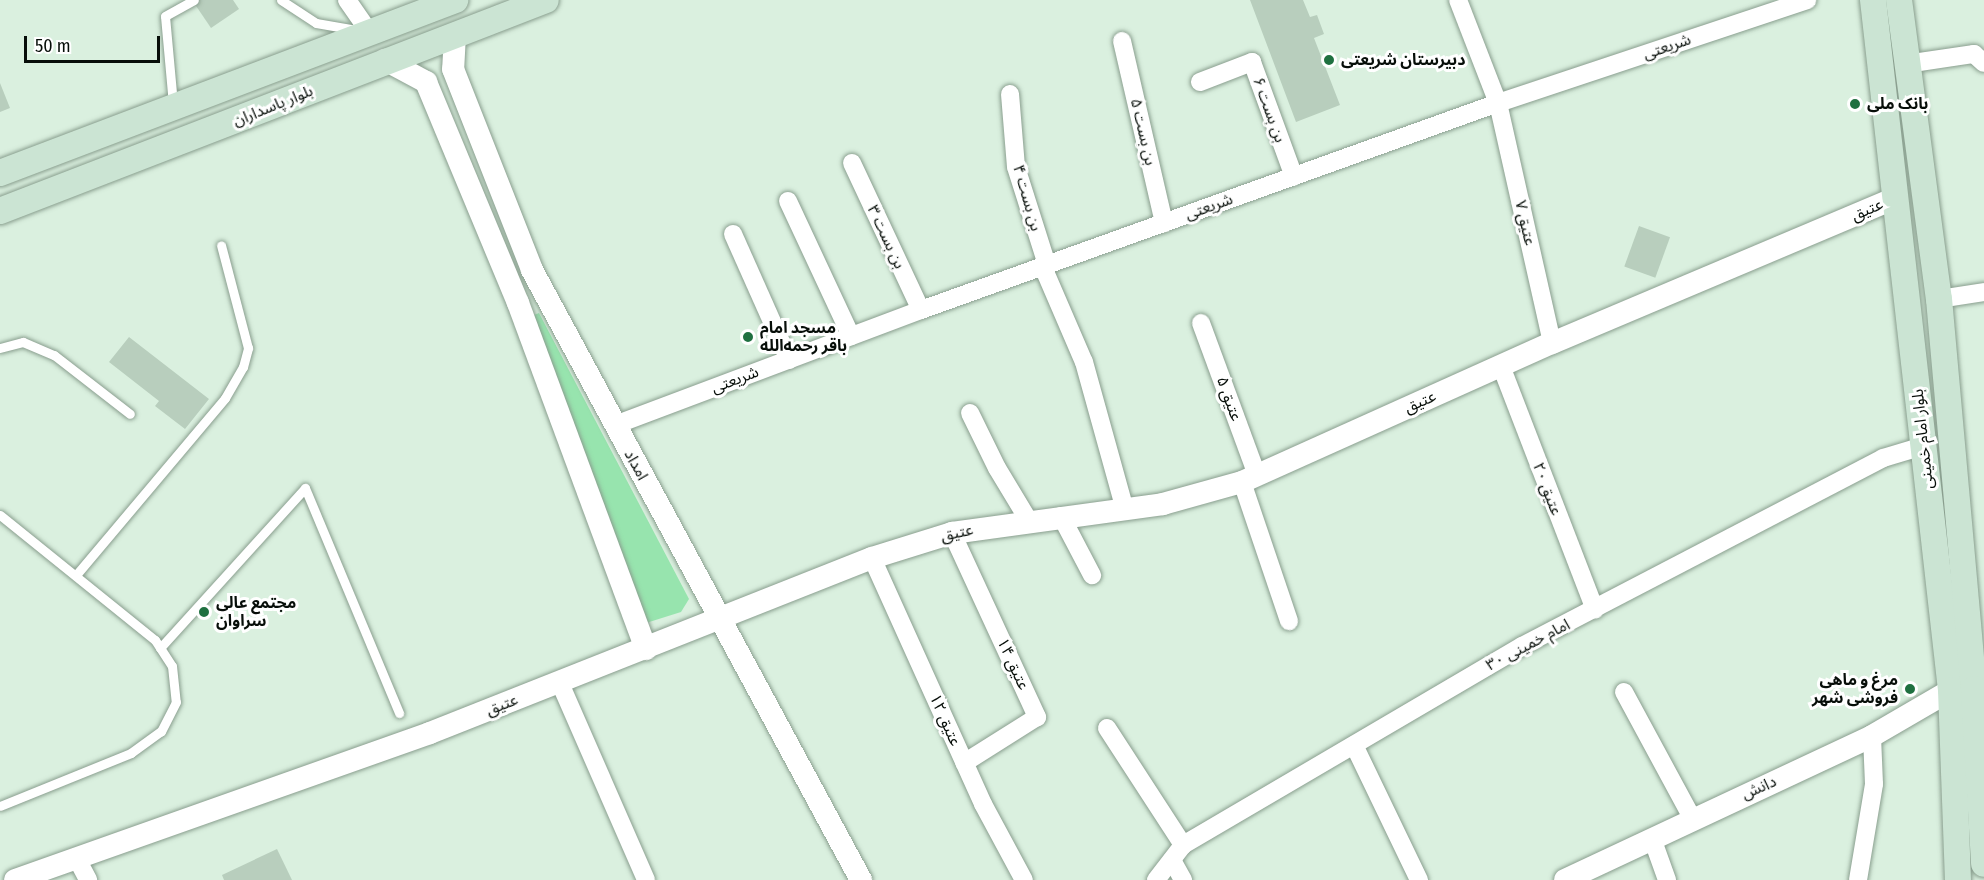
<!DOCTYPE html>
<html>
<head>
<meta charset="utf-8">
<style>
  body { margin:0 }
  #map { position:relative; width:1984px; height:880px; overflow:hidden; background:#daf0df; font-family:"Fira Sans Condensed","Noto Sans Arabic",sans-serif }
  div>[style] { position:absolute }
  .green>* { inset:0; background:#97e4ae }
  .building>* { inset:0; background:#b8cebd; transform-origin:0 0 }
  .roads { filter:drop-shadow(0 0 2px #899e8e) drop-shadow(0 0 2px #899e8e) }
  .service>* { height:9px; margin:-4.5px; padding:0 4.5px; transform-origin:4.5px; border-radius:4.5px; background:#fff }
  .minor>* { height:18px; margin:-9px; padding:0 9px; transform-origin:9px; border-radius:9px; background:#fff }
  .tertiary>* { height:22px; margin:-11px; padding:0 11px; transform-origin:11px; border-radius:11px; background:#fff }
  .secondary>* { height:26px; margin:-13px; padding:0 13px; transform-origin:13px; border-radius:13px; background:#cbe4d3 }
  .dots>* { width:16px; height:16px; translate:-50% -50%; box-sizing:border-box; border:3px solid #fff; border-radius:50% }
  span { translate:-50% -50%; white-space:nowrap; text-align:center; line-height:1.15; -webkit-text-stroke:6px #fff; paint-order:stroke }
  .street-label { font-size:16px; color:#070e09 }
  .poi-label { font-size:16px; color:#070e09; font-weight:700 }
  .left { translate:0 -50%; text-align:left }
  .right { translate:-100% -50%; text-align:right }
  .scale { position:absolute; left:24px; top:36px; width:136px; height:27px; box-sizing:border-box; border:3px solid #070e09; border-top:0; padding-left:8px; font-size:18px; line-height:21px; white-space:nowrap; color:#070e09; -webkit-text-stroke:4px #fff; paint-order:stroke }
</style>
</head>
<body>
<div id="map">
  <div class="green">
    <i style="clip-path:polygon(539px 313px,689px 599px,681px 612px,646px 623px,529px 317px)"></i>
  </div>
  <div class="building">
    <i style="clip-path:polygon(192px 0,233px 0,239px 9px,211px 28px)"></i>
    <i style="clip-path:polygon(1250px 0,1303px 0,1310px 17px,1317px 15px,1324px 34px,1314px 38px,1340px 105px,1296px 122px)"></i>
    <i style="clip-path:polygon(0 83px,10px 108px,0 112px)"></i>
    <i style="left:1639px;top:226px;width:33px;height:43px;rotate:20deg"></i>
    <i style="clip-path:polygon(129px 337px,209px 399px,185px 429px,155px 406px,159px 401px,109px 362px)"></i>
    <i style="clip-path:polygon(277px 849px,292px 880px,224px 880px,222px 875px)"></i>
  </div>
  <div class="roads">
    <div class="service">
      <i style="left:281px;top:0;width:42px;rotate:33.3deg"></i>
      <i style="left:316px;top:23px;width:41px;rotate:9.9deg"></i>
      <i style="left:173px;top:104px;width:88px;rotate:-95.2deg"></i>
      <i style="left:165px;top:16px;width:33px;rotate:-29deg"></i>
      <i style="left:0;top:348px;width:24px;rotate:-15deg"></i>
      <i style="left:23px;top:342px;width:34px;rotate:23deg"></i>
      <i style="left:54px;top:355px;width:96px;rotate:37.8deg"></i>
      <i style="left:0;top:515px;width:199px;rotate:38.9deg"></i>
      <i style="left:155px;top:640px;width:31px;rotate:57deg"></i>
      <i style="left:172px;top:666px;width:36px;rotate:84deg"></i>
      <i style="left:176px;top:702px;width:33px;rotate:117deg"></i>
      <i style="left:161px;top:731px;width:37px;rotate:144deg"></i>
      <i style="left:131px;top:753px;width:141px;rotate:158deg"></i>
      <i style="left:76px;top:575px;width:231px;rotate:-49.9deg"></i>
      <i style="left:225px;top:398px;width:36px;rotate:-60deg"></i>
      <i style="left:243px;top:367px;width:20px;rotate:-75deg"></i>
      <i style="left:248px;top:348px;width:106px;rotate:-104.7deg"></i>
      <i style="left:160px;top:648px;width:216px;rotate:-47.8deg"></i>
      <i style="left:305px;top:488px;width:244px;rotate:67.3deg"></i>
    </div>
    <div class="minor">
      <i style="left:347px;top:0;width:40px;rotate:55.1deg"></i>
      <i style="left:1458px;top:0;width:110px;rotate:68.8deg"></i>
      <i style="left:1498px;top:103px;width:246px;rotate:77.3deg"></i>
      <i style="left:1122px;top:41px;width:187px;rotate:77deg"></i>
      <i style="left:1906px;top:64px;width:69px;rotate:-8.4deg"></i>
      <i style="left:1974px;top:54px;width:13px;rotate:42deg"></i>
      <i style="left:1200px;top:82px;width:56px;rotate:-21deg"></i>
      <i style="left:1252px;top:62px;width:122px;rotate:69.9deg"></i>
      <i style="left:1010px;top:94px;width:73px;rotate:85.3deg"></i>
      <i style="left:1016px;top:167px;width:103px;rotate:72.4deg"></i>
      <i style="left:852px;top:163px;width:162px;rotate:64.9deg"></i>
      <i style="left:788px;top:201px;width:149px;rotate:65deg"></i>
      <i style="left:733px;top:234px;width:138px;rotate:66deg"></i>
      <i style="left:1043px;top:267px;width:103px;rotate:66.7deg"></i>
      <i style="left:1084px;top:362px;width:149px;rotate:74.5deg"></i>
      <i style="left:1939px;top:299px;width:46px;rotate:-8.8deg"></i>
      <i style="left:1201px;top:323px;width:162px;rotate:69.8deg"></i>
      <i style="left:1501px;top:366px;width:261px;rotate:68.9deg"></i>
      <i style="left:970px;top:413px;width:61px;rotate:63.9deg"></i>
      <i style="left:997px;top:468px;width:62px;rotate:58.9deg"></i>
      <i style="left:615px;top:425px;width:327px;rotate:-20.6deg"></i>
      <i style="left:921px;top:310px;width:613px;rotate:-19.74deg"></i>
      <i style="left:1498px;top:103px;width:326px;rotate:-18.4deg"></i>
      <i style="left:1242px;top:482px;width:147px;rotate:71.3deg"></i>
      <i style="left:1061px;top:516px;width:67px;rotate:62.3deg"></i>
      <i style="left:952px;top:533px;width:203px;rotate:65.2deg"></i>
      <i style="left:1037px;top:717px;width:86px;rotate:147.8deg"></i>
      <i style="left:872px;top:558px;width:270px;rotate:65.7deg"></i>
      <i style="left:983px;top:804px;width:86px;rotate:61.7deg"></i>
      <i style="left:560px;top:683px;width:215px;rotate:66.4deg"></i>
      <i style="left:1624px;top:692px;width:143px;rotate:61.6deg"></i>
      <i style="left:1107px;top:728px;width:140px;rotate:57deg"></i>
      <i style="left:1354px;top:745px;width:150px;rotate:64.3deg"></i>
      <i style="left:1652px;top:838px;width:45px;rotate:70.3deg"></i>
      <i style="left:76px;top:857px;width:26px;rotate:62deg"></i>
      <i style="left:1172px;top:860px;width:23px;rotate:61deg"></i>
      <i style="left:1156px;top:880px;width:44px;rotate:-52.4deg"></i>
      <i style="left:1183px;top:845px;width:393px;rotate:-30.4deg"></i>
      <i style="left:1522px;top:646px;width:407px;rotate:-27.5deg"></i>
      <i style="left:1883px;top:458px;width:42px;rotate:-16.7deg"></i>
      <i style="left:1858px;top:880px;width:97px;rotate:-80.5deg"></i>
      <i style="left:1874px;top:784px;width:48px;rotate:-92.4deg"></i>
    </div>
    <div class="tertiary">
      <i style="left:455px;top:34px;width:35px;rotate:93deg"></i>
      <i style="left:453px;top:69px;width:216px;rotate:68.5deg"></i>
      <i style="left:532px;top:270px;width:693px;rotate:61.66deg"></i>
      <i style="left:385px;top:60px;width:47px;rotate:28.2deg"></i>
      <i style="left:426px;top:82px;width:239px;rotate:67.4deg"></i>
      <i style="left:518px;top:303px;width:369px;rotate:69.7deg"></i>
      <i style="left:15px;top:880px;width:440px;rotate:-19.5deg"></i>
      <i style="left:430px;top:733px;width:475px;rotate:-21.6deg"></i>
      <i style="left:872px;top:558px;width:84px;rotate:-17.4deg"></i>
      <i style="left:952px;top:533px;width:213px;rotate:-7.8deg"></i>
      <i style="left:1163px;top:504px;width:82px;rotate:-15.6deg"></i>
      <i style="left:1242px;top:482px;width:340px;rotate:-24.2deg"></i>
      <i style="left:1552px;top:343px;width:373px;rotate:-22.9deg"></i>
      <i style="left:1565px;top:880px;width:339px;rotate:-25.1deg"></i>
      <i style="left:1872px;top:736px;width:91px;rotate:-30.2deg"></i>
    </div>
    <div class="secondary">
      <i style="left:1873px;top:0;width:694px;rotate:83.55deg"></i>
      <i style="left:1951px;top:690px;width:190px;rotate:87.9deg"></i>
      <i style="left:1899px;top:0;width:302px;rotate:82.4deg"></i>
      <i style="left:1939px;top:299px;width:392px;rotate:84.9deg"></i>
      <i style="left:1974px;top:689px;width:175px;rotate:86.7deg"></i>
      <i style="left:0;top:173px;width:487px;rotate:-20.8deg"></i>
      <i style="left:0;top:211px;width:585px;rotate:-21.13deg"></i>
    </div>
  </div>
  <div class="dots">
    <i style="left:1329px;top:60px;background:#1f7040"></i>
    <i style="left:1855px;top:104px;background:#1f7040"></i>
    <i style="left:748px;top:337px;background:#1f7040"></i>
    <i style="left:204px;top:612px;background:#1f7040"></i>
    <i style="left:1910px;top:689px;background:#1f7040"></i>
  </div>
  <div class="street-label">
    <span style="left:1667px;top:47px;rotate:-19deg">شریعتی</span>
    <span style="left:273px;top:106px;rotate:-22deg">بلوار پاسداران</span>
    <span style="left:1269px;top:110px;rotate:70deg">بن بست ۶</span>
    <span style="left:1143px;top:132px;rotate:77deg">بن بست ۵</span>
    <span style="left:1027px;top:198px;rotate:74deg">بن بست ۴</span>
    <span style="left:1209px;top:207px;rotate:-20deg">شریعتی</span>
    <span style="left:1867px;top:210px;rotate:-24deg">عتیق</span>
    <span style="left:1525px;top:223px;rotate:77deg">عتیق ۷</span>
    <span style="left:886px;top:237px;rotate:65deg">بن بست ۳</span>
    <span style="left:735px;top:380px;rotate:-21deg">شریعتی</span>
    <span style="left:1229px;top:399px;rotate:70deg">عتیق ۵</span>
    <span style="left:1420px;top:402px;rotate:-24deg">عتیق</span>
    <span style="left:1923px;top:439px;rotate:-96deg">بلوار امام خمینی</span>
    <span style="left:636px;top:465px;rotate:61deg">امداد</span>
    <span style="left:1547px;top:489px;rotate:69deg">عتیق ۲۰</span>
    <span style="left:957px;top:533px;rotate:-12deg">عتیق</span>
    <span style="left:1528px;top:645px;rotate:-28deg">امام خمینی ۳۰</span>
    <span style="left:1013px;top:664px;rotate:65deg">عتیق ۱۴</span>
    <span style="left:502px;top:705px;rotate:-21deg">عتیق</span>
    <span style="left:945px;top:720px;rotate:66deg">عتیق ۱۲</span>
    <span style="left:1759px;top:788px;rotate:-24deg">دانش</span>
  </div>
  <div class="poi-label">
    <span class="left" style="left:1341px;top:60px">دبیرستان شریعتی</span>
    <span class="left" style="left:1867px;top:104px">بانک ملی</span>
    <span class="left" style="left:760px;top:337px">مسجد امام<br>باقر رحمه‌الله</span>
    <span class="left" style="left:216px;top:612px">مجتمع عالی<br>سراوان</span>
    <span class="right" style="left:1898px;top:689px">مرغ و ماهی<br>فروشی شهر</span>
  </div>
  <div class="scale">50 m</div>
</div>
</body>
</html>
